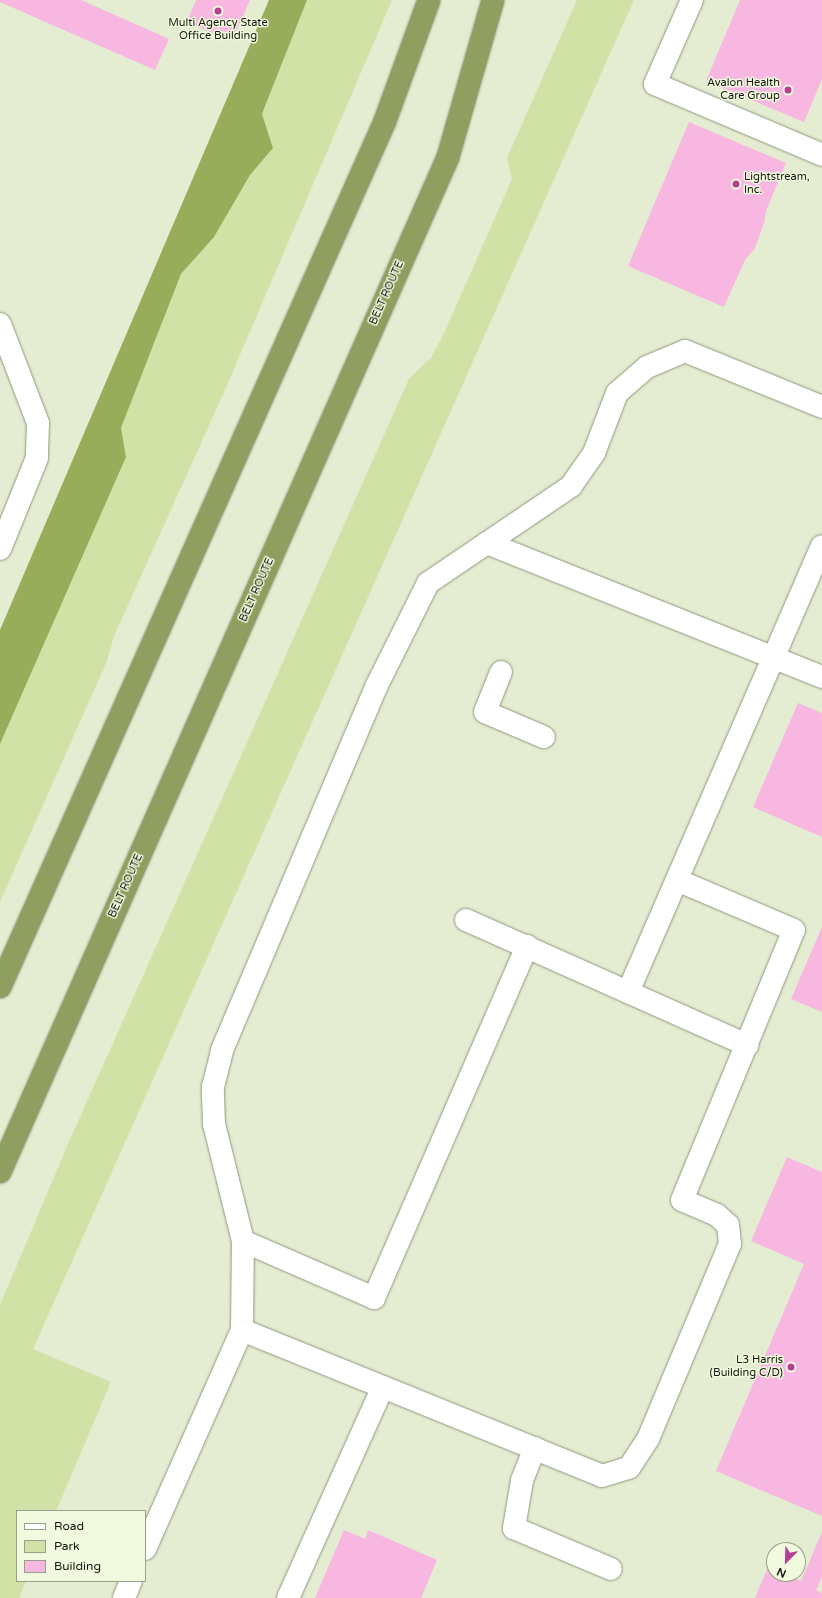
<!DOCTYPE html>
<html>
<head>
<meta charset="utf-8">
<style>
  body { margin:0 }
  #map { position:relative; width:822px; height:1598px; overflow:hidden; background:#e4ecd1; font-family:"Varela Round",sans-serif }
  div>[style] { position:absolute }
  .green>* { inset:0; background:#d1e2a7 }
  .forest>* { inset:0; background:#98ad59 }
  .building>* { inset:0; background:#f8b7e0 }
  .roads { filter:drop-shadow(0 0 1px #90977e) drop-shadow(0 0 1px #90977e) }
  .minor>* { height:22px; margin:-11px; padding:0 11px; transform-origin:11px; border-radius:11px; background:#fff }
  .highway>* { height:22px; margin:-11px; padding:0 11px; transform-origin:11px; border-radius:11px; background:#8e9f5f }
  .dots>* { width:11px; height:11px; translate:-50% -50%; box-sizing:border-box; border:2px solid #f1fade; border-radius:50% }
  span { translate:-50% -50%; white-space:nowrap; text-align:center; line-height:1.15; -webkit-text-stroke:3px #f1fade; paint-order:stroke }
  .poi-label { font-size:11px; color:#13160c }
  .right { translate:-100% -50%; text-align:right }
  .left { translate:0 -50%; text-align:left }
  .street-label { font-size:11px; color:#13160c }
  .legend { position:absolute; left:16px; top:1510px; width:130px; height:72px; box-sizing:border-box; background:#f1fade; border:1px solid #989f8a; margin:0; padding:5px 7px; list-style:none; font-size:12px; color:#13160c }
  .legend li { display:flex; align-items:center; gap:8px; height:20px }
  .legend b { width:20px; border:1px solid #989f8a }
  .north { position:absolute; left:766px; top:1542px; width:40px; height:40px; box-sizing:border-box; background:#f1fade; border:1px solid #989f8a; border-radius:50%; rotate:203deg; font-size:11px; font-weight:700; line-height:16px; text-align:center; color:#13160c }
  .north::after { content:''; display:block; margin:auto; width:14px; height:18px; background:#b63e93; clip-path:polygon(50% 0,100% 100%,50% 72%,0 100%) }
</style>
</head>
<body>
<div id="map">
  <div class="green">
    <i style="clip-path:polygon(307px 0,392px 0,225px 390px,114px 636px,107px 661px,0 902px,0 744px,126px 457px,121px 428px,181px 274px,214px 237px,250px 175px,273px 148px,262px 114px)"></i>
    <i style="clip-path:polygon(577px 0,634px 0,33px 1349px,111px 1382px,56px 1511px,17px 1511px,17px 1581px,26px 1581px,19px 1598px,0 1598px,0 1305px,68px 1144px,409px 379px,431px 358px,445px 331px,512px 179px,507px 158px)"></i>
  </div>
  <div class="forest">
    <i style="clip-path:polygon(269px 0,307px 0,262px 114px,273px 148px,250px 175px,214px 237px,181px 274px,121px 428px,126px 457px,0 744px,0 630px)"></i>
  </div>
  <div class="building">
    <i style="clip-path:polygon(0 0,81px 0,169px 39px,155px 70px,0 2px)"></i>
    <i style="clip-path:polygon(196px 0,250px 0,232px 41px,187px 22px)"></i>
    <i style="clip-path:polygon(740px 0,822px 0,822px 79px,804px 122px,706px 81px)"></i>
    <i style="clip-path:polygon(689px 122px,786px 163px,766px 211px,764px 223px,755px 248px,745px 260px,724px 307px,628px 266px)"></i>
    <i style="clip-path:polygon(798px 703px,822px 713px,822px 837px,753px 807px)"></i>
    <i style="clip-path:polygon(822px 927px,822px 1012px,791px 999px)"></i>
    <i style="clip-path:polygon(787px 1157px,822px 1172px,822px 1516px,716px 1471px,804px 1264px,751px 1241px)"></i>
    <i style="clip-path:polygon(344px 1530px,365px 1539px,368px 1530px,437px 1560px,421px 1598px,315px 1598px)"></i>
    <i style="clip-path:polygon(822px 1532px,822px 1577px,816px 1590px,822px 1593px,822px 1598px,755px 1598px,768px 1567px,774px 1570px,774px 1574px,784px 1574px,801px 1581px)"></i>
  </div>
  <div class="roads">
    <div class="minor">
      <i style="left:692px;top:0;width:92px;rotate:113.8deg"></i>
      <i style="left:655px;top:84px;width:181px;rotate:23deg"></i>
      <i style="left:0;top:324px;width:106px;rotate:69deg"></i>
      <i style="left:38px;top:423px;width:35px;rotate:92deg"></i>
      <i style="left:37px;top:458px;width:98px;rotate:112.1deg"></i>
      <i style="left:487px;top:543px;width:361px;rotate:21.8deg"></i>
      <i style="left:501px;top:672px;width:43px;rotate:111.8deg"></i>
      <i style="left:485px;top:712px;width:64px;rotate:23deg"></i>
      <i style="left:466px;top:920px;width:308px;rotate:24deg"></i>
      <i style="left:628px;top:992px;width:486px;rotate:-66.5deg"></i>
      <i style="left:243px;top:1241px;width:143px;rotate:23.5deg"></i>
      <i style="left:374px;top:1298px;width:384px;rotate:-66.5deg"></i>
      <i style="left:242px;top:1330px;width:152px;rotate:22deg"></i>
      <i style="left:535px;top:1448px;width:35px;rotate:112deg"></i>
      <i style="left:522px;top:1481px;width:48px;rotate:99.7deg"></i>
      <i style="left:514px;top:1528px;width:105px;rotate:22.9deg"></i>
      <i style="left:145px;top:1549px;width:240px;rotate:-66.1deg"></i>
      <i style="left:242px;top:1330px;width:89px;rotate:-89.4deg"></i>
      <i style="left:243px;top:1241px;width:121px;rotate:-103.9deg"></i>
      <i style="left:214px;top:1124px;width:37px;rotate:-92deg"></i>
      <i style="left:213px;top:1087px;width:38px;rotate:-76deg"></i>
      <i style="left:222px;top:1050px;width:394px;rotate:-67deg"></i>
      <i style="left:376px;top:687px;width:116px;rotate:-63.4deg"></i>
      <i style="left:428px;top:583px;width:173px;rotate:-34.1deg"></i>
      <i style="left:571px;top:486px;width:40px;rotate:-55.1deg"></i>
      <i style="left:594px;top:453px;width:64px;rotate:-69deg"></i>
      <i style="left:617px;top:393px;width:40px;rotate:-41deg"></i>
      <i style="left:647px;top:367px;width:41px;rotate:-22.8deg"></i>
      <i style="left:685px;top:351px;width:148px;rotate:22.2deg"></i>
      <i style="left:124px;top:1598px;width:18px;rotate:-68deg"></i>
      <i style="left:288px;top:1598px;width:231px;rotate:-65.8deg"></i>
      <i style="left:383px;top:1387px;width:236px;rotate:22.1deg"></i>
      <i style="left:602px;top:1476px;width:28px;rotate:-17deg"></i>
      <i style="left:629px;top:1468px;width:35px;rotate:-57deg"></i>
      <i style="left:648px;top:1439px;width:212px;rotate:-67.2deg"></i>
      <i style="left:730px;top:1244px;width:19px;rotate:-96deg"></i>
      <i style="left:728px;top:1225px;width:15px;rotate:-138deg"></i>
      <i style="left:717px;top:1215px;width:38px;rotate:-157deg"></i>
      <i style="left:682px;top:1200px;width:292px;rotate:-67.5deg"></i>
      <i style="left:794px;top:930px;width:127px;rotate:-156.9deg"></i>
    </div>
    <div class="highway">
      <i style="left:0;top:987px;width:948px;rotate:-66.03deg"></i>
      <i style="left:385px;top:121px;width:129px;rotate:-70deg"></i>
      <i style="left:0;top:1172px;width:1109px;rotate:-66.18deg"></i>
      <i style="left:448px;top:157px;width:163px;rotate:-74deg"></i>
    </div>
  </div>
  <div class="dots">
    <i style="left:218px;top:11px;background:#b63e93"></i>
    <i style="left:788px;top:90px;background:#b63e93"></i>
    <i style="left:736px;top:184px;background:#b63e93"></i>
    <i style="left:791px;top:1367px;background:#b63e93"></i>
  </div>
  <div class="poi-label">
    <span style="left:218px;top:30px">Multi Agency State<br>Office Building</span>
    <span class="right" style="left:780px;top:90px">Avalon Health<br>Care Group</span>
    <span class="left" style="left:744px;top:184px">Lightstream,<br>Inc.</span>
    <span class="right" style="left:783px;top:1367px">L3 Harris<br>(Building C/D)</span>
  </div>
  <div class="street-label">
    <span style="left:387px;top:293px;rotate:-66deg">BELT ROUTE</span>
    <span style="left:257px;top:590px;rotate:-66deg">BELT ROUTE</span>
    <span style="left:126px;top:886px;rotate:-66deg">BELT ROUTE</span>
  </div>
  <ul class="legend">
  <li><b style="height:5px;background:#fff"></b>Road</li>
  <li><b style="height:11px;background:#d1e2a7"></b>Park</li>
  <li><b style="height:11px;background:#f8b7e0"></b>Building</li>
  </ul>
  <div class="north">N</div>
</div>
</body>
</html>
